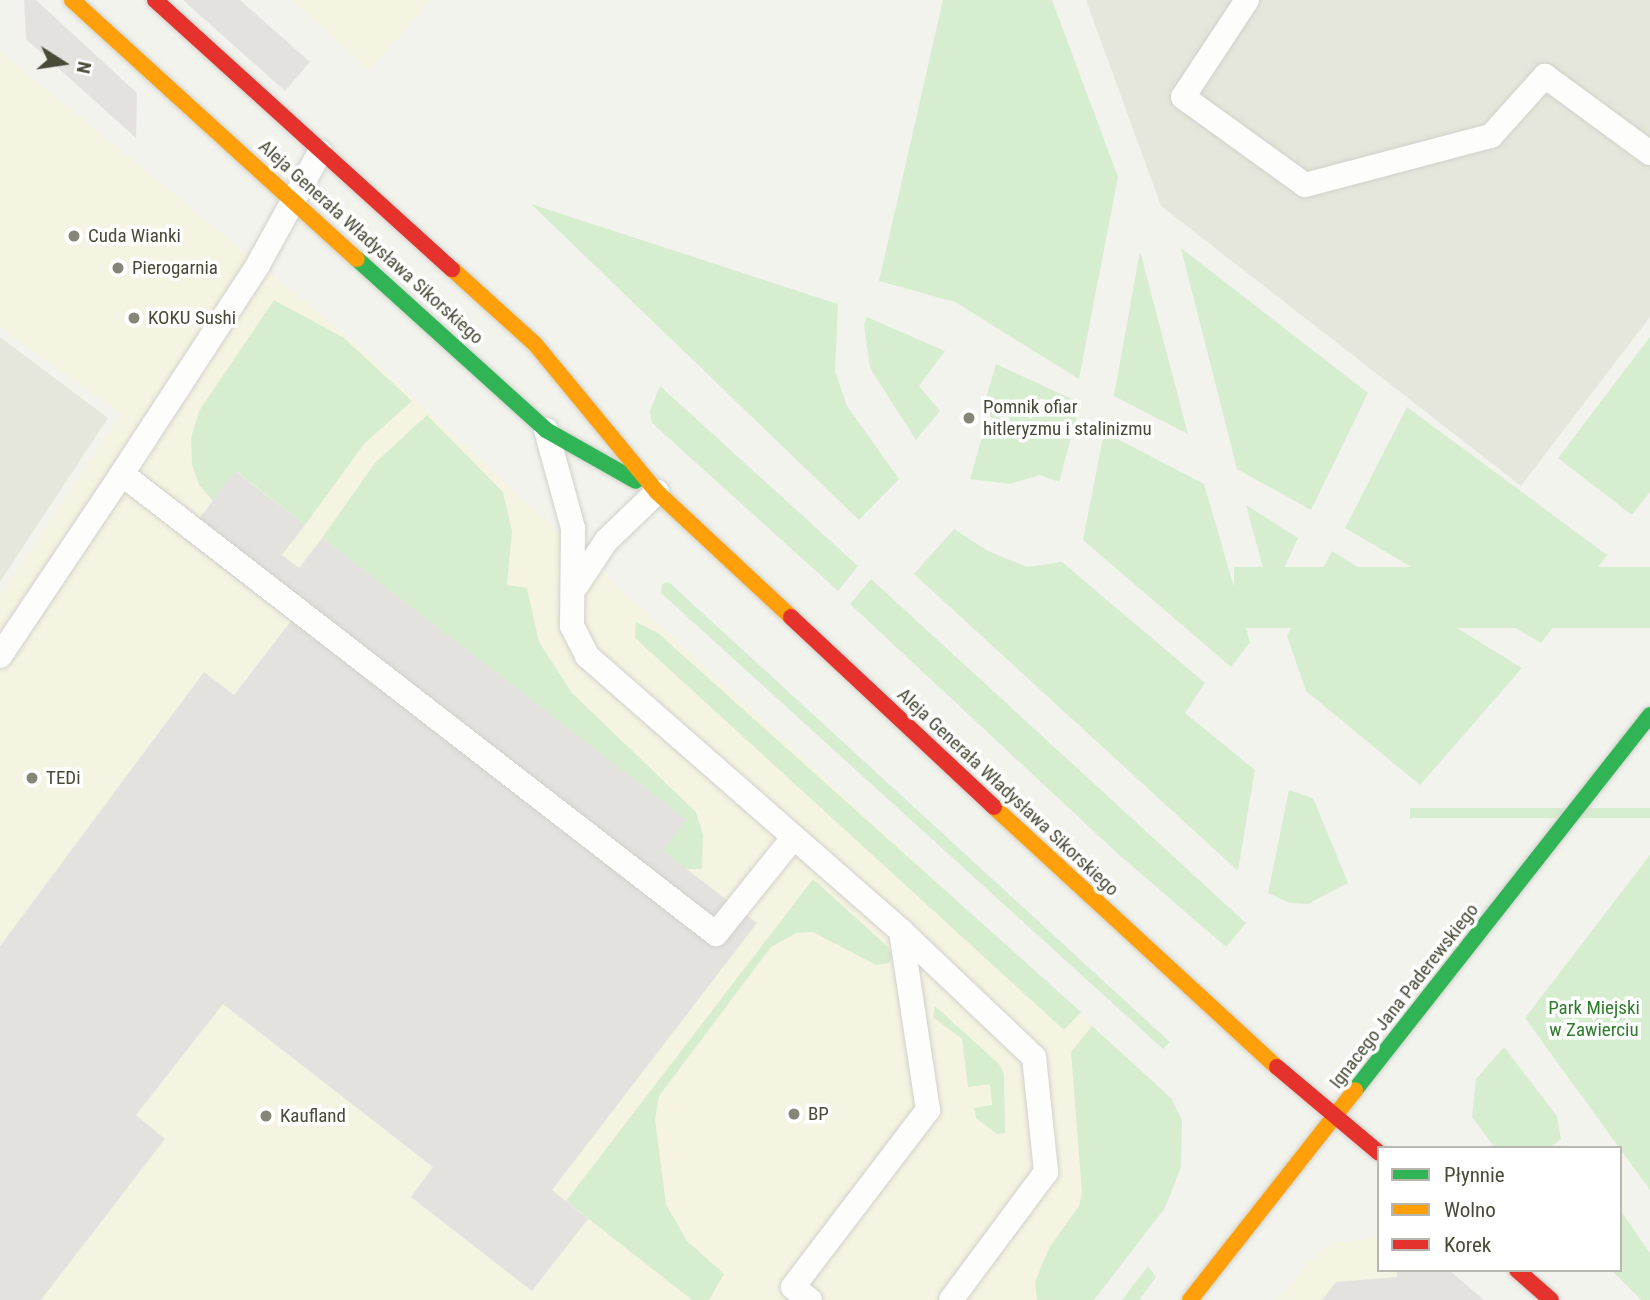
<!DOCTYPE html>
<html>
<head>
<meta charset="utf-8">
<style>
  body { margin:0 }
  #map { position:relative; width:1650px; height:1300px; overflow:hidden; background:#f3f3ee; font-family:"Roboto Condensed",sans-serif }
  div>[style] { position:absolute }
  .residential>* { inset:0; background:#e6e7dc }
  .commercial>* { inset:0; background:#f5f4e2 }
  .green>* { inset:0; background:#d6edd0; transform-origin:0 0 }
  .parking>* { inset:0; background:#e3e2de }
  .roads { filter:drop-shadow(0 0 2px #d1d1cb) drop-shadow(0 0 2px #d1d1cb) }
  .lane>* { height:24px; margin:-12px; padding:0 12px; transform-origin:12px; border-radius:12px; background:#fdfdfc }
  .fast>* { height:16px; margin:-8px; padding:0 8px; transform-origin:8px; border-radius:8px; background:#30b455 }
  .slow>* { height:16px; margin:-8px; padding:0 8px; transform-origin:8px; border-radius:8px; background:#ff9f0a }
  .jam>* { height:16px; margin:-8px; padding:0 8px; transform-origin:8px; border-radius:8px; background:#e5322d }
  .dots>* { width:19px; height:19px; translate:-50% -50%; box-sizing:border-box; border:4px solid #fff; border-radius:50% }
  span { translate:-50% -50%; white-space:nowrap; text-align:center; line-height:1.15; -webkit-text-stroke:7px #fff; paint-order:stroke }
  .poi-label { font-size:19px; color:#4a4a39 }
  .left { translate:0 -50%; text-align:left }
  .street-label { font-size:19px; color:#4a4a39 }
  .park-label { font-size:19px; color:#2d7c2d }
  .legend { position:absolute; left:1377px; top:1146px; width:245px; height:126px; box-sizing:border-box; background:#fff; border:2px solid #b7b7b0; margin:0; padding:9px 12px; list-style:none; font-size:21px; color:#4a4a39 }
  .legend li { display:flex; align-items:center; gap:14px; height:35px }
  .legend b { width:35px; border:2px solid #b7b7b0 }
  .north { position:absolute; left:28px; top:28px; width:70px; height:70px; -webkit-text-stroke:5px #fff; paint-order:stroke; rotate:102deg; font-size:19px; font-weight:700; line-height:28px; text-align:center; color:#4a4a39 }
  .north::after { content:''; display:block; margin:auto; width:24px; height:32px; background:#4a4a39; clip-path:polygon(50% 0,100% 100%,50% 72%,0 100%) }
</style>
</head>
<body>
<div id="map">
  <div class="residential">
    <i style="clip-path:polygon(1086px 0,1650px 0,1650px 317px,1521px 486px,1161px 206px)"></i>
    <i style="clip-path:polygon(0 337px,108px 418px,0 582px)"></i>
  </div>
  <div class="commercial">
    <i style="clip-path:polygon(292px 0,432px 0,369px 70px)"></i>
    <i style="clip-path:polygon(0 51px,347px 336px,1171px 1098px,1183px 1134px,1175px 1188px,1094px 1300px,0 1300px,0 596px,121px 414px,0 327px)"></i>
    <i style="clip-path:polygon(1379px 1237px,1379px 1270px,1449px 1270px,1484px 1300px,1277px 1300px,1312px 1259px,1333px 1243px)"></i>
  </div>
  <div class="green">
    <i style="clip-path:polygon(943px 0,1052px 0,1118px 177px,1079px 379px,955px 302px,879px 281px)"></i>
    <i style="clip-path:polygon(531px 204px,838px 304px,835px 371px,847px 406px,899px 479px,859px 520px)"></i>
    <i style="clip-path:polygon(1181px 248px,1368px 393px,1311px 510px,1237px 469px)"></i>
    <i style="clip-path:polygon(1140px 251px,1188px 434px,1114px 396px)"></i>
    <i style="clip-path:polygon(274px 300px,344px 338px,412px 401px,364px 444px,305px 525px,236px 471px,213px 501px,199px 485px,192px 464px,191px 438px,199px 411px)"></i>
    <i style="clip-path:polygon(867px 317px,945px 351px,919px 386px,940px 411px,916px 440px,870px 368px,864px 325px)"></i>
    <i style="clip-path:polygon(1650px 337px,1650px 492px,1632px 515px,1558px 458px)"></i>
    <i style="clip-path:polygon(996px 364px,1074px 400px,1079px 409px,1059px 482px,1040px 475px,1010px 484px,970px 479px,986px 423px,1016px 428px,1018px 423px,981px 415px)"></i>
    <i style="clip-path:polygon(660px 386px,858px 566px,838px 591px,652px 423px,650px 411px)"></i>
    <i style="clip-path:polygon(1407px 407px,1607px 555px,1541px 643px,1345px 528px)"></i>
    <i style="clip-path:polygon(427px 415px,503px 492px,512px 531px,507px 585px,527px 588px,539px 642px,572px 693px,696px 812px,703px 835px,702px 869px,686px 869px,662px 850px,686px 820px,322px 538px,375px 463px)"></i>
    <i style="clip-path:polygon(1104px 432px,1204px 484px,1250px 642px,1231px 667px,1083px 540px)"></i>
    <i style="clip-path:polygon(1246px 505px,1298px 538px,1271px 597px)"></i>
    <i style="clip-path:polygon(954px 529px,988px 551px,1027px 567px,1062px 562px,1205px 683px,1185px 713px,1255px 770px,1238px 871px,914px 574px)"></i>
    <i style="clip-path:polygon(1332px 551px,1522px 668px,1420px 785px,1306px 691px,1287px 636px)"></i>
    <i style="left:1650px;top:567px;width:61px;height:416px;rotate:90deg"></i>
    <i style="clip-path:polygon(871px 579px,1246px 923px,1226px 947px,1117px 853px,850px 604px)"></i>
    <i style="clip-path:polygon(668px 582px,672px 585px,1170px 1042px,1163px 1049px,661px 593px,662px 584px)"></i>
    <i style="clip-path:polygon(636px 622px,658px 633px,1081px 1012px,1064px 1030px,635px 638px)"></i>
    <i style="clip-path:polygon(1289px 790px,1313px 798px,1348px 883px,1308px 904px,1290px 903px,1268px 893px)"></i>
    <i style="left:1650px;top:808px;width:10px;height:240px;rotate:90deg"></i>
    <i style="clip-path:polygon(1650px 855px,1650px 1190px,1525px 1018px)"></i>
    <i style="clip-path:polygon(813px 879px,887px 946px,892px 957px,889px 963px,876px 965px,813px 932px,796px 933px,771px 947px,659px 1096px,655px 1120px,666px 1204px,687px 1241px,724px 1274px,709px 1300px,692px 1300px,566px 1201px)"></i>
    <i style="clip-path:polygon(935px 1006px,999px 1064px,1004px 1074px,1005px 1133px,997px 1134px,976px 1118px,974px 1108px,992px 1105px,990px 1084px,968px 1087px,962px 1039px,933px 1017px)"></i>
    <i style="clip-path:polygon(1092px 1026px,1171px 1098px,1182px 1120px,1181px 1167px,1165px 1208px,1094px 1300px,1037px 1300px,1035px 1282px,1049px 1248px,1079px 1206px,1082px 1193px,1071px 1052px)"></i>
    <i style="clip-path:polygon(1504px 1047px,1557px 1116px,1561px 1139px,1550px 1148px,1495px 1148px,1472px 1117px,1476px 1079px)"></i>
    <i style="clip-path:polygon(1620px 1210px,1650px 1253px,1650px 1300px,1641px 1300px,1611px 1270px,1620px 1270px)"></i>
    <i style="clip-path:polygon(1148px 1266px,1156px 1277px,1139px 1300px,1122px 1300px)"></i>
  </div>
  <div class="parking">
    <i style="clip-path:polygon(24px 0,36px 0,137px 93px,136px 138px,26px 39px)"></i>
    <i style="clip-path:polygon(183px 0,240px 0,310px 62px,285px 91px)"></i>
    <i style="clip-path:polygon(235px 471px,305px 525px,282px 555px,299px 568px,322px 538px,617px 766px,686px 820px,663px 851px,757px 923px,552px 1190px,588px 1219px,532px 1291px,411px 1197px,433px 1167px,223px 1004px,136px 1115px,165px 1139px,41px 1300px,0 1300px,0 946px,204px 672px,234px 695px,291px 621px,184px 539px)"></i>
    <i style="clip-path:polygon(1397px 1270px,1449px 1270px,1484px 1300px,1322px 1300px,1336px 1282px,1397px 1277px)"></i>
  </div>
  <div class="roads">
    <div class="lane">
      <i style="left:1247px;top:0;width:116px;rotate:123.4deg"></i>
      <i style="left:1183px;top:97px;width:150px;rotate:35.8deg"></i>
      <i style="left:1305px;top:185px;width:192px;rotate:-14.8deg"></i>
      <i style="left:1491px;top:136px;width:81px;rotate:-48deg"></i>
      <i style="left:1545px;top:76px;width:130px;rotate:36.3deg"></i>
      <i style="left:320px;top:152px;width:129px;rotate:118.8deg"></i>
      <i style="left:258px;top:265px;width:249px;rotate:123.1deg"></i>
      <i style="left:122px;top:474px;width:751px;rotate:37.75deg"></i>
      <i style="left:716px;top:934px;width:123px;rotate:-51.3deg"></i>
      <i style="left:546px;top:430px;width:102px;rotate:74.6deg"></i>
      <i style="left:573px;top:528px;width:98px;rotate:90.6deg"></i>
      <i style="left:572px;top:626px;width:34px;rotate:63deg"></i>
      <i style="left:587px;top:656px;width:417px;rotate:41.2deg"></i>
      <i style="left:901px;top:931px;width:183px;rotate:43.5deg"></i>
      <i style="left:1034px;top:1057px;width:116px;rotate:84deg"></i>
      <i style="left:1046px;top:1172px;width:159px;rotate:126.6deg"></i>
      <i style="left:577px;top:585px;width:53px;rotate:-56.6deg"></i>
      <i style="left:606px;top:541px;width:71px;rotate:-43.9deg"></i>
      <i style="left:0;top:656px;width:219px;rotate:-56.2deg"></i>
      <i style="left:810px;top:1300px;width:21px;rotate:-143deg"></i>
      <i style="left:793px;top:1287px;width:223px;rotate:-52.7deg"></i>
      <i style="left:928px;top:1110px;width:181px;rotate:-98.6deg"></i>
    </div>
    <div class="fast">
      <i style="left:357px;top:259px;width:255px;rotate:42.1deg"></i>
      <i style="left:546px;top:430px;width:103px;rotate:29.5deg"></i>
      <i style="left:1355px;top:1090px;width:477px;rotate:-51.8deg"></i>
    </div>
    <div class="slow">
      <i style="left:72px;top:0;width:385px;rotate:42.3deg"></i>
      <i style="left:452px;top:269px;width:112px;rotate:42.1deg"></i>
      <i style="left:535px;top:344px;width:192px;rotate:50.5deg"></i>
      <i style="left:657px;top:492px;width:183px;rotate:43deg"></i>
      <i style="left:994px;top:807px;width:384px;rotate:42.6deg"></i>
      <i style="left:1190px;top:1300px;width:267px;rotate:-51.8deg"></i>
    </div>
    <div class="jam">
      <i style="left:155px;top:0;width:401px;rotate:42.2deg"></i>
      <i style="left:791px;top:617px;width:278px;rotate:43.1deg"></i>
      <i style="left:1277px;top:1067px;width:133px;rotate:40.1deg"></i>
      <i style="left:1517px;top:1270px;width:45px;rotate:41.4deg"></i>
    </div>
  </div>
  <div class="dots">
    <i style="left:74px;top:236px;background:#858578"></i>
    <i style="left:118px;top:268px;background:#858578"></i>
    <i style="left:134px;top:318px;background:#858578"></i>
    <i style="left:969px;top:418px;background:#858578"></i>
    <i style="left:32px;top:778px;background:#858578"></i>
    <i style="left:794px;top:1114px;background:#858578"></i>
    <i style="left:266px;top:1116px;background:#858578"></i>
  </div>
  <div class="poi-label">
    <span class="left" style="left:88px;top:236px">Cuda Wianki</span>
    <span class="left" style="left:132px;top:268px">Pierogarnia</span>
    <span class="left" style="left:148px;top:318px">KOKU Sushi</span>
    <span class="left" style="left:983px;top:418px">Pomnik ofiar<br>hitleryzmu i stalinizmu</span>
    <span class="left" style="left:46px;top:778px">TEDi</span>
    <span class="left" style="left:808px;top:1114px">BP</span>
    <span class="left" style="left:280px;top:1116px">Kaufland</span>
  </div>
  <div class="street-label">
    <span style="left:371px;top:242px;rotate:42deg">Aleja Generała Władysława Sikorskiego</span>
    <span style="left:1008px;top:792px;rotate:43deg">Aleja Generała Władysława Sikorskiego</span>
    <span style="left:1404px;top:996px;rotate:-52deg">Ignacego Jana Paderewskiego</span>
  </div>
  <div class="park-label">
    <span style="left:1594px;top:1019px">Park Miejski<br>w Zawierciu</span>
  </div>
  <ul class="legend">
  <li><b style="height:9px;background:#30b455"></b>Płynnie</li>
  <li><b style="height:9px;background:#ff9f0a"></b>Wolno</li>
  <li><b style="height:9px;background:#e5322d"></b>Korek</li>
  </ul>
  <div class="north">N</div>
</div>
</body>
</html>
